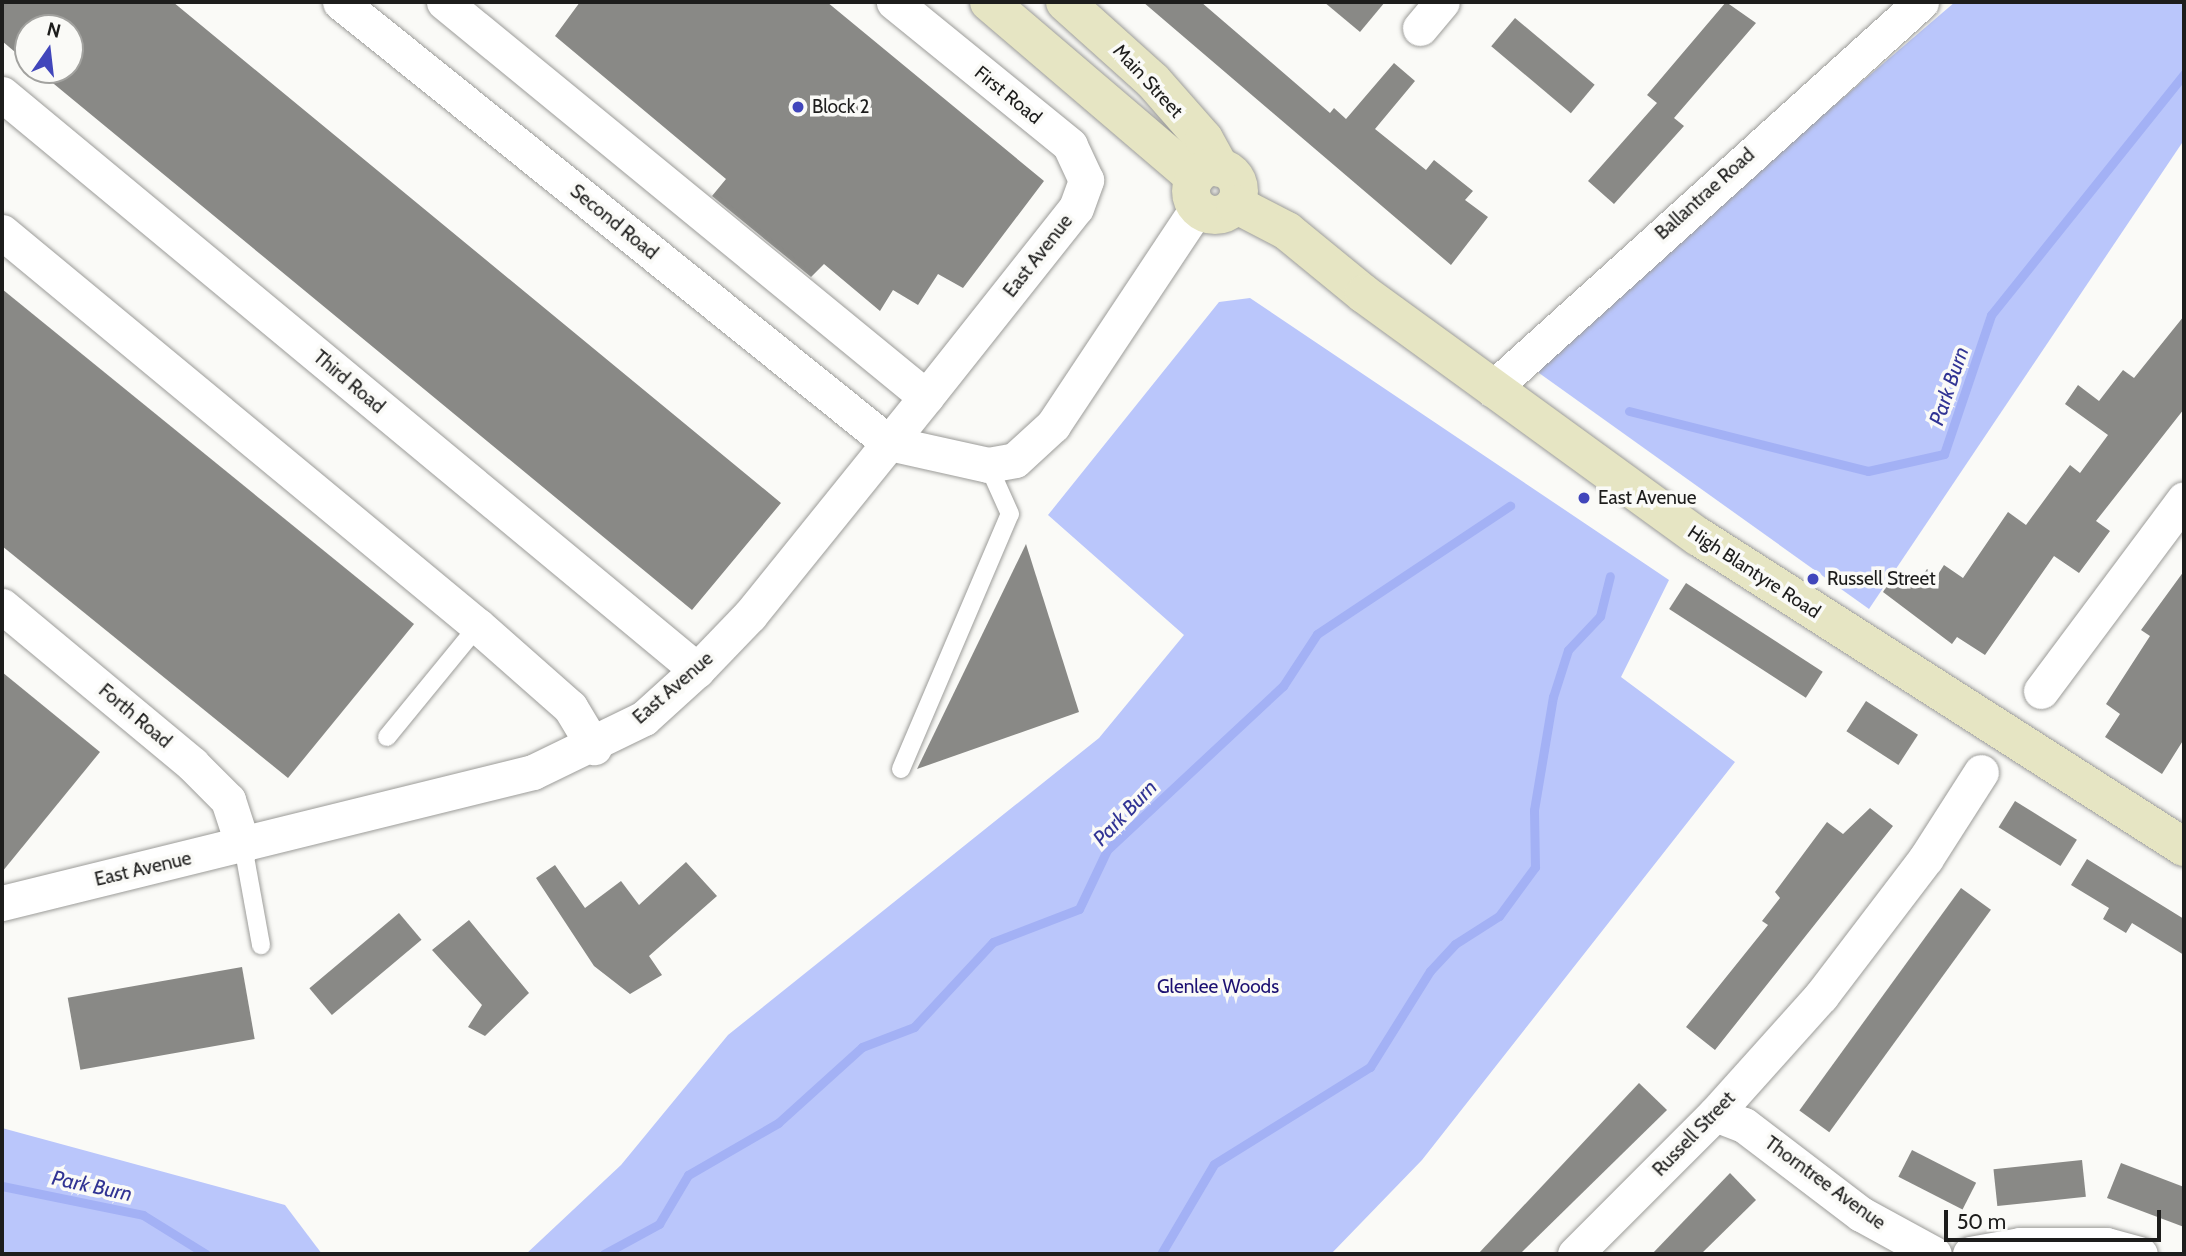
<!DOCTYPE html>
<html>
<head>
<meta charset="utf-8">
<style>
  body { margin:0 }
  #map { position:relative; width:2186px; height:1256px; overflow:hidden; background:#fafaf7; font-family:Cabin,sans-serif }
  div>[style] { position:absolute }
  .green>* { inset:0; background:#bac6fb }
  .stream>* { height:9px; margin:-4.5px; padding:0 4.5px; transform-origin:4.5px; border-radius:4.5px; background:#a3b1f5 }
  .building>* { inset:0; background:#898986; transform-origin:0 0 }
  .roads { filter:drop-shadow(0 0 2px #9c9c99) drop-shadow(0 0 2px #9c9c99) }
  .lane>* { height:18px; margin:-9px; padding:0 9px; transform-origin:9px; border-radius:9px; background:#fff }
  .street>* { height:35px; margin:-17.5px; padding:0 17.5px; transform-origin:17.5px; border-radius:17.5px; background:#fff }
  .secondary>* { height:38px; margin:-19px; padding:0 19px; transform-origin:19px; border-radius:19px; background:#e6e5c3 }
  .secondary>.ring { margin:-19px; padding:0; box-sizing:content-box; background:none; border:38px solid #e6e5c3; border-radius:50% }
  .dots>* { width:19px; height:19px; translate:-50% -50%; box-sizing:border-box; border:4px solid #fafaf7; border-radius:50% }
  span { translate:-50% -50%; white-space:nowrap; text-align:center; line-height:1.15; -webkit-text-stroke:7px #fafaf7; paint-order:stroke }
  .street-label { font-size:19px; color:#1d1d1c }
  .poi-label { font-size:19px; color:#1d1d1c }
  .left { translate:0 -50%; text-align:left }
  .park-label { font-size:19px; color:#1c1172 }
  .water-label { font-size:21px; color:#313494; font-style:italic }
  .frame { position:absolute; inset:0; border:4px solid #1d1d1c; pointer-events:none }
  .north { position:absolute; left:14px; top:14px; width:70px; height:70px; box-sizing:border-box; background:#fafaf7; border:2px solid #a2a29f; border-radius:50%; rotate:14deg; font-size:19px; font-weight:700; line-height:28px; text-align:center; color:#1d1d1c }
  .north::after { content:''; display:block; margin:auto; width:24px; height:32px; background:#4146bb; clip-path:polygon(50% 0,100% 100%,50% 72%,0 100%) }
  .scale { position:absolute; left:1944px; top:1210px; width:217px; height:32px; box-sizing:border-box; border:4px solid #1d1d1c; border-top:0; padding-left:9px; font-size:21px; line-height:24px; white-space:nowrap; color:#1d1d1c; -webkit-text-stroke:5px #fafaf7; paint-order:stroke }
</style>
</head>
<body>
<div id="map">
  <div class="green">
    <i style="clip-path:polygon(1955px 2px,2184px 2px,2184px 140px,1869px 609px,1539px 373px,1539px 358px)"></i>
    <i style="clip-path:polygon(1250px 298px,1669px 580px,1621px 677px,1735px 762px,1422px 1160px,1331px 1254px,526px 1254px,621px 1165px,728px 1035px,1099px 738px,1184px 635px,1048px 515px,1219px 302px)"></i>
    <i style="clip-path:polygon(2px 1128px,285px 1205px,322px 1254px,2px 1254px)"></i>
  </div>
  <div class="stream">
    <i style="left:1629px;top:411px;width:246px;rotate:14.1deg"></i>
    <i style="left:1868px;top:471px;width:78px;rotate:-12.6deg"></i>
    <i style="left:1944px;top:454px;width:147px;rotate:-71.3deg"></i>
    <i style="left:1991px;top:315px;width:309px;rotate:-51.3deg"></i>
    <i style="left:2px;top:1186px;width:144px;rotate:11.6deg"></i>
    <i style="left:143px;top:1215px;width:74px;rotate:31.8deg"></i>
    <i style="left:604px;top:1254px;width:63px;rotate:-28.6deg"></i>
    <i style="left:659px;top:1224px;width:57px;rotate:-59.4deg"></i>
    <i style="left:688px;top:1175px;width:104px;rotate:-30deg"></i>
    <i style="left:778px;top:1123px;width:113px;rotate:-42.1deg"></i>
    <i style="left:862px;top:1047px;width:56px;rotate:-21deg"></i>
    <i style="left:914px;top:1027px;width:116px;rotate:-47.1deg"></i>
    <i style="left:993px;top:942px;width:92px;rotate:-21deg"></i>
    <i style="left:1079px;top:909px;width:65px;rotate:-64.6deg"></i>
    <i style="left:1107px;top:850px;width:241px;rotate:-43deg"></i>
    <i style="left:1283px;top:686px;width:62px;rotate:-56.8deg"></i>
    <i style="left:1317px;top:634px;width:232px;rotate:-33.6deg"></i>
    <i style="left:1161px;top:1254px;width:104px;rotate:-59.5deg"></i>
    <i style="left:1214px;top:1164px;width:184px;rotate:-31.9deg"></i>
    <i style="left:1370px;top:1067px;width:113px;rotate:-58deg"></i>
    <i style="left:1430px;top:971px;width:37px;rotate:-47deg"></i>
    <i style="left:1455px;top:944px;width:52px;rotate:-32.5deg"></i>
    <i style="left:1499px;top:916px;width:61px;rotate:-53.7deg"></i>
    <i style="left:1535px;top:867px;width:57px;rotate:-91deg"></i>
    <i style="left:1534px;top:810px;width:115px;rotate:-80.5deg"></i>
    <i style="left:1553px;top:697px;width:49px;rotate:-72.3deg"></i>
    <i style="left:1568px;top:650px;width:47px;rotate:-46.7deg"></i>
    <i style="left:1600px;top:616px;width:41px;rotate:-76deg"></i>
  </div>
  <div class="building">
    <i style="clip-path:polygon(2px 2px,173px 2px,781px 503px,692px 610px,37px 70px,70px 70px,70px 28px,28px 28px,28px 63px,2px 41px)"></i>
    <i style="clip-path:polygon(580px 2px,827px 2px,1044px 181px,963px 288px,938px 274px,918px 305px,893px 290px,880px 311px,824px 264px,811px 277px,712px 196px,726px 179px,555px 36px)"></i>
    <i style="clip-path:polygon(1143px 2px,1201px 2px,1330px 113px,1334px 108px,1346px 119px,1394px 63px,1415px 81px,1375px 129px,1426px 170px,1434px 160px,1473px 191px,1465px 200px,1488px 217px,1451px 265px)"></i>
    <i style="clip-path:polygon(1324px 2px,1385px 2px,1360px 32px)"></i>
    <i style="clip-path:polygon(1726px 2px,1756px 23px,1674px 118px,1684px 126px,1614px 204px,1588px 181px,1657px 103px,1647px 95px)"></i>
    <i style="left:1515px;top:18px;width:104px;height:37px;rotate:40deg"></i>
    <i style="clip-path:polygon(2px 289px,414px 624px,288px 778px,2px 546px)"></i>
    <i style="clip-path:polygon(2184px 316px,2184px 409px,2096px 521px,2110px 531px,2079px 573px,2054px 556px,1985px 655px,1957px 637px,1952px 644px,1883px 592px,1896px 572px,1917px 585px,1927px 569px,1937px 576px,1944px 565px,1963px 578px,2008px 512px,2026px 525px,2070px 465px,2080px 473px,2108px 435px,2065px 404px,2078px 385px,2099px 401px,2123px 370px,2134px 378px)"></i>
    <i style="clip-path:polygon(1026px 544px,1079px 712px,917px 769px)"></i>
    <i style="clip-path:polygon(2184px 571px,2184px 739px,2162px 774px,2105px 737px,2120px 714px,2106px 704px,2150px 636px,2141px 630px)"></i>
    <i style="left:1686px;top:583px;width:163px;height:31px;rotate:33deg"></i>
    <i style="clip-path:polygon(2px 672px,100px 752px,2px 872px)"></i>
    <i style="left:1866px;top:701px;width:62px;height:36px;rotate:33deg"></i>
    <i style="left:2015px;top:801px;width:73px;height:31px;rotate:32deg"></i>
    <i style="clip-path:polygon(1870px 808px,1893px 826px,1715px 1050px,1686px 1027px,1768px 925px,1762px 921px,1780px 898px,1775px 892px,1827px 822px,1843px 834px)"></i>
    <i style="clip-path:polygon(2087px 859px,2184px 919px,2184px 955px,2132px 923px,2126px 933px,2103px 919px,2109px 908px,2071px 885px)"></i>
    <i style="clip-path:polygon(686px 862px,717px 896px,649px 956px,662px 975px,630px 994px,594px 966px,536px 878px,555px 865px,585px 908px,621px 881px,639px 905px)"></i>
    <i style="left:1961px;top:888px;width:37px;height:275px;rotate:36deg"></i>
    <i style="left:399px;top:913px;width:35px;height:117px;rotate:50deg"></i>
    <i style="clip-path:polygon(469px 920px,529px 993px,485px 1036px,468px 1027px,482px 1005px,432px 950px)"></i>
    <i style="left:242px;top:967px;width:73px;height:177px;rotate:80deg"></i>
    <i style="clip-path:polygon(1639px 1083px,1667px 1110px,1520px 1254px,1478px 1254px)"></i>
    <i style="left:1912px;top:1150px;width:72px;height:30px;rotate:27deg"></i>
    <i style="left:2082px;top:1160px;width:37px;height:89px;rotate:84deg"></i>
    <i style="clip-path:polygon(2121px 1163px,2184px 1187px,2184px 1227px,2107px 1198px)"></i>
    <i style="clip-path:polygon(1730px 1173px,1756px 1200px,1701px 1254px,1652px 1254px)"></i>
  </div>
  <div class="roads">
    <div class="lane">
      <i style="left:387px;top:737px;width:144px;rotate:-50.7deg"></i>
      <i style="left:901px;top:769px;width:277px;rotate:-66.9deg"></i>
      <i style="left:1010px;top:514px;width:54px;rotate:-114.2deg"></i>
      <i style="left:243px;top:846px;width:101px;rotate:79.7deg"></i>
    </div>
    <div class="street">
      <i style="left:340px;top:2px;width:704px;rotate:38.77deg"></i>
      <i style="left:889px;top:443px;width:101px;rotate:12.5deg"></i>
      <i style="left:988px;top:465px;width:27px;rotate:-10deg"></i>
      <i style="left:1015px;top:460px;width:52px;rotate:-42.6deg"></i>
      <i style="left:1053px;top:425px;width:262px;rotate:-56.4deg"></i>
      <i style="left:444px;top:2px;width:623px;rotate:39.33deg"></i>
      <i style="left:1420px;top:28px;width:34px;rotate:-50deg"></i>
      <i style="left:2px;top:94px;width:903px;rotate:39.65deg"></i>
      <i style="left:2px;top:232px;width:618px;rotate:39.62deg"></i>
      <i style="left:478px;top:626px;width:123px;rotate:41.4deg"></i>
      <i style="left:570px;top:707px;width:47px;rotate:59deg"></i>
      <i style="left:1492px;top:389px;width:578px;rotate:-42.05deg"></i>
      <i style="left:2px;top:606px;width:247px;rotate:39.7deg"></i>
      <i style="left:192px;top:764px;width:51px;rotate:45deg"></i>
      <i style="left:228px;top:800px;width:48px;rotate:71.9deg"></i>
      <i style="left:2041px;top:691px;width:239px;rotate:-53.3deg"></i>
      <i style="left:2px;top:903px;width:547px;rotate:-13.86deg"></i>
      <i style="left:533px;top:772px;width:123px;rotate:-25.9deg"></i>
      <i style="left:644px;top:718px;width:72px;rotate:-42.2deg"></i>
      <i style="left:697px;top:670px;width:76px;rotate:-46.1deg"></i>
      <i style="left:750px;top:615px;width:280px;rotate:-51.1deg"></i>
      <i style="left:926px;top:397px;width:241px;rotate:-51.6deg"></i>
      <i style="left:1076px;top:208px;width:30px;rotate:-70deg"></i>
      <i style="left:1086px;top:180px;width:38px;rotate:-115deg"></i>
      <i style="left:1070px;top:145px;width:227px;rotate:-140.9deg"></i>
      <i style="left:1715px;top:1114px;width:31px;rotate:21deg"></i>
      <i style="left:1744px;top:1125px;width:147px;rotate:37.3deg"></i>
      <i style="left:1861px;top:1214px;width:83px;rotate:28.7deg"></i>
      <i style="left:1575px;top:1254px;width:198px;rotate:-45deg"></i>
      <i style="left:1715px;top:1114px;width:159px;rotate:-48.1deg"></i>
      <i style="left:1821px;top:996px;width:173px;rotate:-52.7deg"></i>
      <i style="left:1926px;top:858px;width:102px;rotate:-57.4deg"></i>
      <i style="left:1970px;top:1254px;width:51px;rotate:-10.2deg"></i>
      <i style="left:2020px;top:1245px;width:86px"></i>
      <i style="left:2106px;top:1245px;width:35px;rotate:15deg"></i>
    </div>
    <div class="secondary">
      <i style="left:989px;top:2px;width:271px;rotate:40.5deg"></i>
      <i style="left:1065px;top:2px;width:118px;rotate:41.9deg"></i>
      <i style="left:1153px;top:81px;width:77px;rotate:48.7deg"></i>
      <i style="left:1204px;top:139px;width:33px;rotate:61deg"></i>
      <i class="ring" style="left:1191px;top:167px;width:10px;height:10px"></i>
      <i style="left:1235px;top:204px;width:59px;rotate:27.4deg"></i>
      <i style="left:1287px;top:231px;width:99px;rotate:39.3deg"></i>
      <i style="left:1364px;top:294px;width:414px;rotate:36deg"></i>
      <i style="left:1699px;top:537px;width:576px;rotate:32.59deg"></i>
    </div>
  </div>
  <div class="dots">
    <i style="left:798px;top:107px;background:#4146bb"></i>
    <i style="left:1584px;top:498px;background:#4146bb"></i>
    <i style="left:1813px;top:579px;background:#4146bb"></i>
  </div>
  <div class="street-label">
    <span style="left:1148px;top:81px;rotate:47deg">Main Street</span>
    <span style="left:1008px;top:95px;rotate:39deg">First Road</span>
    <span style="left:1705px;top:194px;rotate:-42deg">Ballantrae Road</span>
    <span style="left:614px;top:222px;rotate:39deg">Second Road</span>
    <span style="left:1038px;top:256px;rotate:-52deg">East Avenue</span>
    <span style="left:349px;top:382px;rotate:40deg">Third Road</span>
    <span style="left:1754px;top:572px;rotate:33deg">High Blantyre Road</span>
    <span style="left:673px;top:688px;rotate:-41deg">East Avenue</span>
    <span style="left:135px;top:716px;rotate:40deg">Forth Road</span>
    <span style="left:143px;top:869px;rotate:-13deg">East Avenue</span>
    <span style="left:1694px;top:1134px;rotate:-46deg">Russell Street</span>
    <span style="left:1825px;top:1183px;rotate:36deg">Thorntree Avenue</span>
  </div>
  <div class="poi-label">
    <span class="left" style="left:812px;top:107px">Block 2</span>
    <span class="left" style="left:1598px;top:498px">East Avenue</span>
    <span class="left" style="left:1827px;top:579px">Russell Street</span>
  </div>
  <div class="park-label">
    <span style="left:1218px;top:987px">Glenlee Woods</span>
  </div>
  <div class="water-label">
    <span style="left:1949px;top:386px;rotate:-71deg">Park Burn</span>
    <span style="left:1125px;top:813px;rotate:-46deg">Park Burn</span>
    <span style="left:92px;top:1186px;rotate:12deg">Park Burn</span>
  </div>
  <div class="frame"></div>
  <div class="north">N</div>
  <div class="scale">50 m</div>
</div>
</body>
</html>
